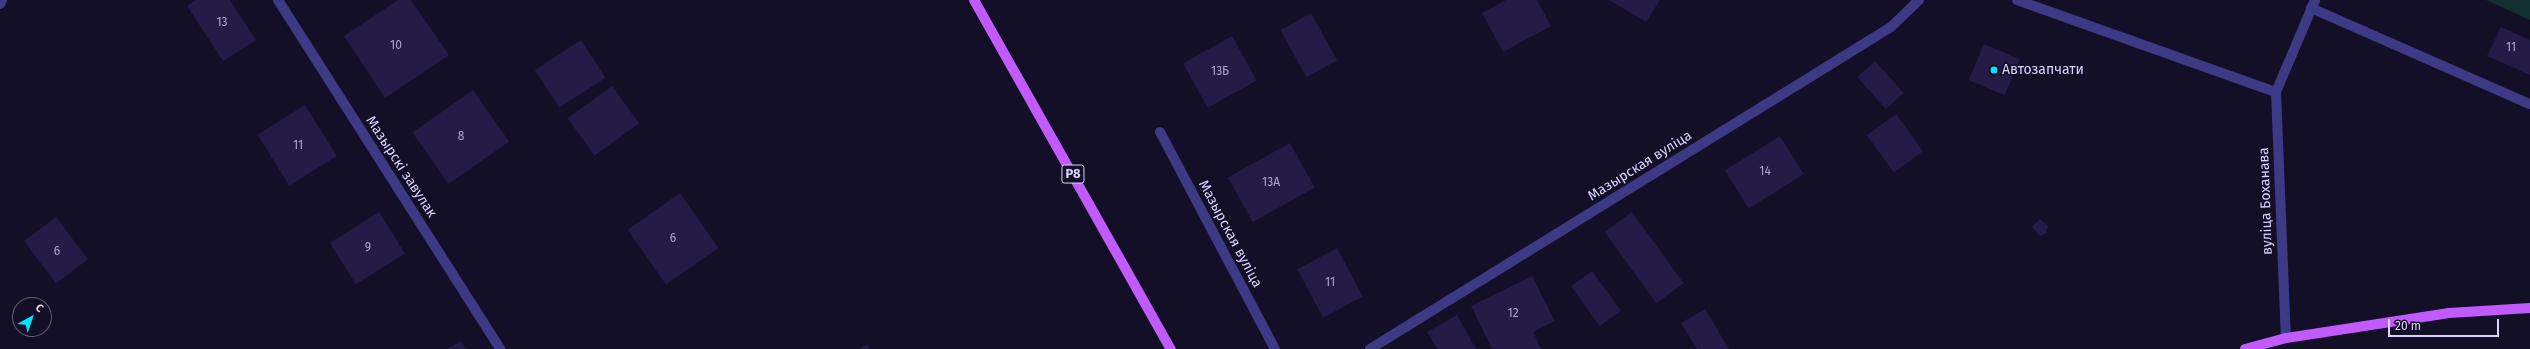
<!DOCTYPE html>
<html>
<head>
<meta charset="utf-8">
<style>
  body { margin:0 }
  #map { position:relative; width:2530px; height:349px; overflow:hidden; background:#130f26; font-family:"Fira Sans",sans-serif }
  div>[style] { position:absolute }
  .green>* { inset:0; background:#12302f }
  .building>* { inset:0; background:#241b47; transform-origin:0 0 }
  .lane>* { height:10px; margin:-5px; padding:0 5px; transform-origin:5px; border-radius:5px; background:#3d3a85 }
  .street>* { height:10px; margin:-5px; padding:0 5px; transform-origin:5px; border-radius:5px; background:#3d3a85 }
  .primary>* { height:10px; margin:-5px; padding:0 5px; transform-origin:5px; border-radius:5px; background:#c25bff }
  .dots>* { width:11px; height:11px; translate:-50% -50%; box-sizing:border-box; border:2px solid #130f26; border-radius:50% }
  span { translate:-50% -50%; white-space:nowrap; text-align:center; line-height:1.15; -webkit-text-stroke:3.5px #130f26; paint-order:stroke }
  .number-label { font-size:12px; color:#aca6d1 }
  .number-label span { -webkit-text-stroke-width:0 }
  .shield-label span { padding:1px 3px; background:#130f26; border:1px solid; border-radius:3px; -webkit-text-stroke-width:0 }
  .shield-label { font-size:13px; color:#d9d4ff; font-weight:700 }
  .poi-label { font-size:14px; color:#d9d4ff }
  .left { translate:0 -50%; text-align:left }
  .street-label { font-size:14px; color:#d9d4ff }
  .north { position:absolute; left:12px; top:297px; width:40px; height:40px; box-sizing:border-box; background:#130f26; border:1px solid #625e7d; border-radius:50%; rotate:40deg; font-size:11px; font-weight:700; line-height:16px; text-align:center; color:#d9d4ff }
  .north::after { content:''; display:block; margin:auto; width:14px; height:18px; background:#00e5ff; clip-path:polygon(50% 0,100% 100%,50% 72%,0 100%) }
  .scale { position:absolute; left:2388px; top:319px; width:111px; height:18px; box-sizing:border-box; border:2px solid #d9d4ff; border-top:0; padding-left:5px; font-size:12px; line-height:14px; white-space:nowrap; color:#d9d4ff; -webkit-text-stroke:3px #130f26; paint-order:stroke }
</style>
</head>
<body>
<div id="map">
  <div class="green">
    <i style="clip-path:polygon(2486px 0,2530px 0,2530px 20px)"></i>
  </div>
  <div class="building">
    <i style="clip-path:polygon(196px 0,230px 0,256px 40px,223px 61px,187px 6px)"></i>
    <i style="clip-path:polygon(398px 0,411px 0,449px 55px,385px 98px,344px 36px)"></i>
    <i style="clip-path:polygon(1506px 0,1537px 0,1551px 26px,1503px 52px,1482px 13px)"></i>
    <i style="clip-path:polygon(1609px 0,1660px 0,1646px 22px)"></i>
    <i style="left:1311px;top:13px;width:54px;height:35px;rotate:61deg"></i>
    <i style="clip-path:polygon(2501px 27px,2530px 40px,2530px 75px,2487px 56px)"></i>
    <i style="left:1232px;top:36px;width:51px;height:56px;rotate:61deg"></i>
    <i style="left:581px;top:40px;width:45px;height:55px;rotate:57deg"></i>
    <i style="left:1984px;top:44px;width:39px;height:39px;rotate:23deg"></i>
    <i style="left:1875px;top:61px;width:43px;height:24px;rotate:48deg"></i>
    <i style="left:612px;top:86px;width:46px;height:55px;rotate:54deg"></i>
    <i style="left:473px;top:90px;width:63px;height:74px;rotate:55deg"></i>
    <i style="left:305px;top:105px;width:60px;height:56px;rotate:58deg"></i>
    <i style="left:1896px;top:114px;width:46px;height:36px;rotate:54deg"></i>
    <i style="left:1780px;top:136px;width:45px;height:65px;rotate:58deg"></i>
    <i style="left:1290px;top:143px;width:51px;height:71px;rotate:61deg"></i>
    <i style="left:680px;top:193px;width:67px;height:64px;rotate:55deg"></i>
    <i style="left:379px;top:212px;width:49px;height:58px;rotate:58deg"></i>
    <i style="left:1632px;top:212px;width:88px;height:34px;rotate:54deg"></i>
    <i style="left:56px;top:217px;width:53px;height:40px;rotate:53deg"></i>
    <i style="clip-path:polygon(2040px 219px,2048px 226px,2046px 233px,2040px 236px,2032px 227px)"></i>
    <i style="left:1337px;top:248px;width:55px;height:45px;rotate:62deg"></i>
    <i style="left:1592px;top:271px;width:49px;height:26px;rotate:54deg"></i>
    <i style="clip-path:polygon(1532px 276px,1555px 321px,1533px 332px,1541px 349px,1492px 349px,1471px 306px)"></i>
    <i style="clip-path:polygon(1705px 309px,1729px 349px,1697px 349px,1681px 323px)"></i>
    <i style="clip-path:polygon(1457px 315px,1476px 349px,1437px 349px,1427px 332px)"></i>
    <i style="clip-path:polygon(461px 341px,466px 349px,447px 349px)"></i>
    <i style="clip-path:polygon(867px 344px,870px 349px,860px 349px)"></i>
  </div>
  <div class="lane">
    <i style="left:2311px;top:8px;width:239px;rotate:23.7deg"></i>
    <i style="left:2276px;top:92px;width:100px;rotate:-67deg"></i>
    <i style="left:1160px;top:132px;width:246px;rotate:62.1deg"></i>
  </div>
  <div class="street">
    <i style="left:278px;top:0;width:414px;rotate:57.5deg"></i>
    <i style="left:2017px;top:0;width:275px;rotate:19.6deg"></i>
    <i style="left:2276px;top:92px;width:246px;rotate:87.7deg"></i>
    <i style="left:0;top:4px;width:4px;rotate:-63deg"></i>
    <i style="left:1370px;top:349px;width:612px;rotate:-31.72deg"></i>
    <i style="left:1891px;top:27px;width:39px;rotate:-44deg"></i>
  </div>
  <div class="primary">
    <i style="left:974px;top:0;width:401px;rotate:60.6deg"></i>
    <i style="left:2245px;top:349px;width:42px;rotate:-15deg"></i>
    <i style="left:2286px;top:338px;width:165px;rotate:-8.7deg"></i>
    <i style="left:2449px;top:313px;width:81px;rotate:-3.5deg"></i>
  </div>
  <div class="dots">
    <i style="left:1994px;top:70px;background:#00e5ff"></i>
  </div>
  <div class="number-label">
    <span style="left:222px;top:23px">13</span>
    <span style="left:396px;top:46px">10</span>
    <span style="left:2511px;top:48px">11</span>
    <span style="left:1220px;top:72px">13Б</span>
    <span style="left:461px;top:137px">8</span>
    <span style="left:298px;top:146px">11</span>
    <span style="left:1765px;top:172px">14</span>
    <span style="left:1271px;top:183px">13А</span>
    <span style="left:673px;top:239px">6</span>
    <span style="left:368px;top:248px">9</span>
    <span style="left:57px;top:252px">6</span>
    <span style="left:1330px;top:283px">11</span>
    <span style="left:1513px;top:314px">12</span>
  </div>
  <div class="shield-label">
    <span style="left:1073px;top:174px">Р8</span>
  </div>
  <div class="poi-label">
    <span class="left" style="left:2002px;top:70px">Автозапчати</span>
  </div>
  <div class="street-label">
    <span style="left:1640px;top:166px;rotate:-32deg">Мазырская вуліца</span>
    <span style="left:401px;top:167px;rotate:57deg">Мазырскі завулак</span>
    <span style="left:2266px;top:201px;rotate:-92deg">вуліца Боханава</span>
    <span style="left:1230px;top:234px;rotate:62deg">Мазырская вуліца</span>
  </div>
  <div class="north">С</div>
  <div class="scale">20 m</div>
</div>
</body>
</html>
